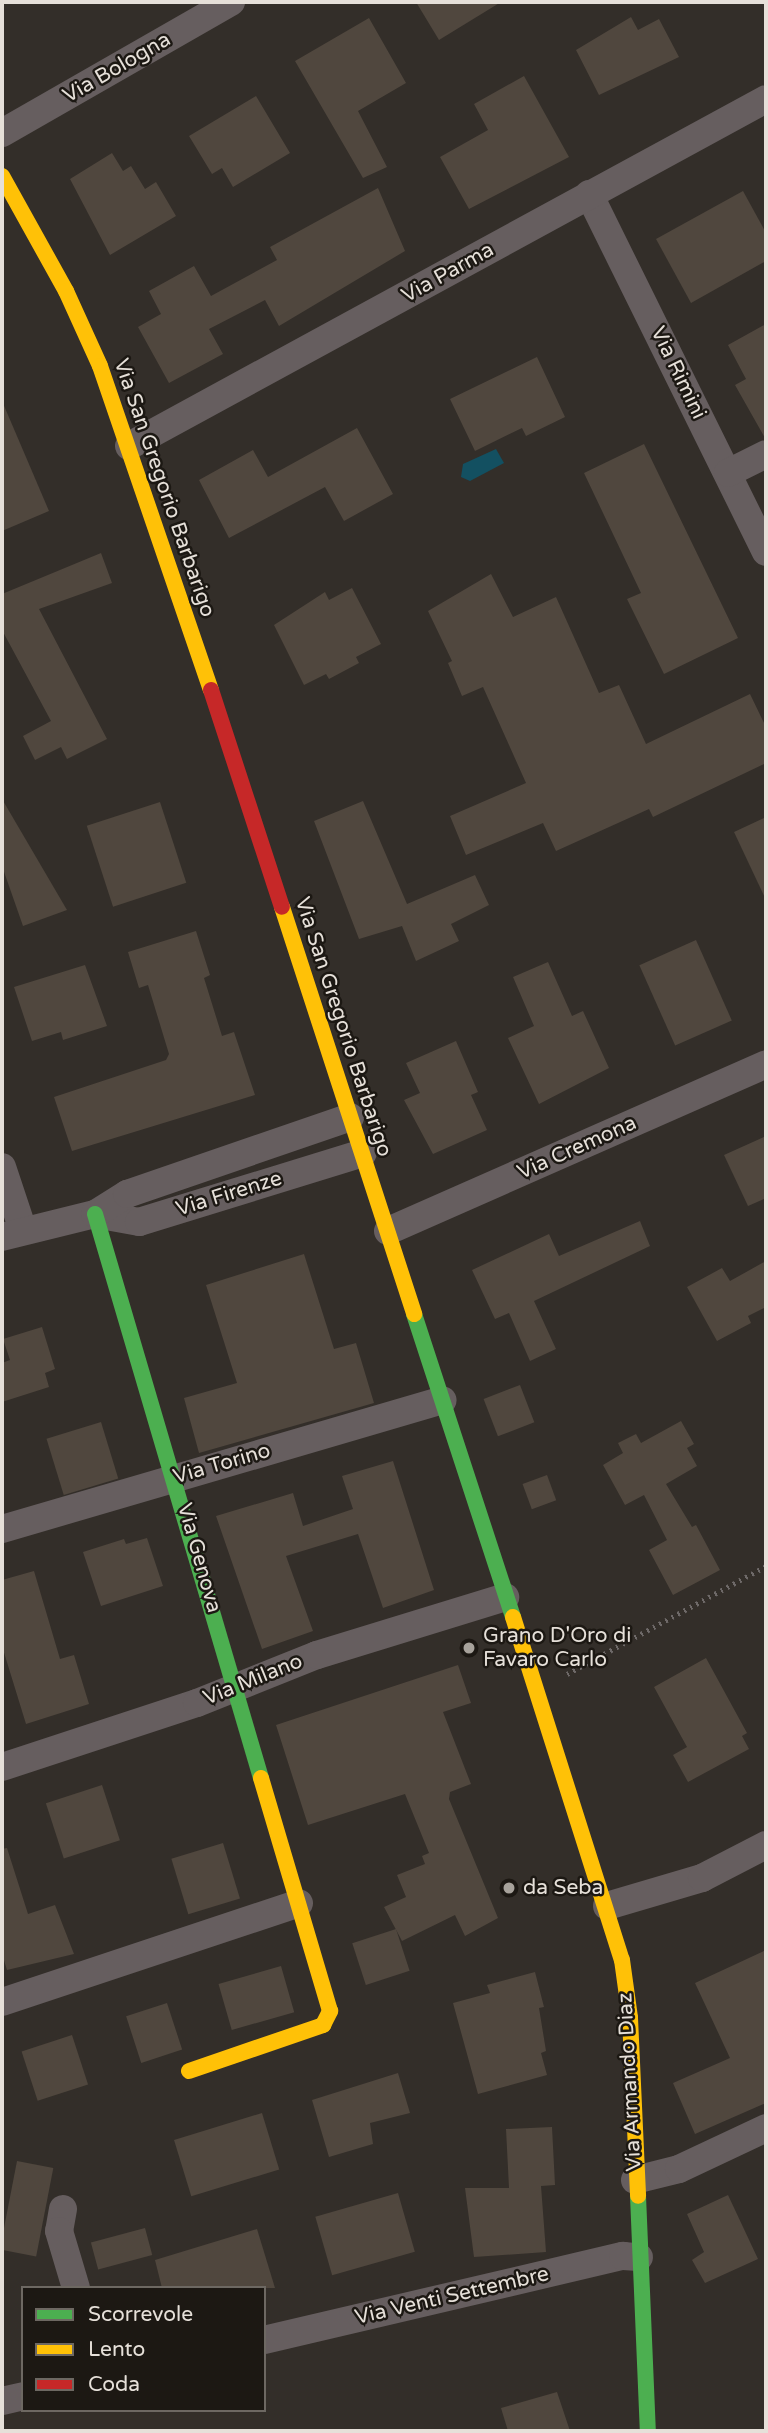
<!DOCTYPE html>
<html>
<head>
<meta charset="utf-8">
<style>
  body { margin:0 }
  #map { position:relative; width:768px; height:2433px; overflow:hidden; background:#332e29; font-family:"Varela Round",sans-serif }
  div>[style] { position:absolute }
  .water>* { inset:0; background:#135061 }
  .building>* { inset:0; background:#50473e; transform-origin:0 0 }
  .path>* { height:4.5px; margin-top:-2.25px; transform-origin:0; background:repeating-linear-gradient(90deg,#6e6968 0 2px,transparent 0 7px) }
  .street>* { height:28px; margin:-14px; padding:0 14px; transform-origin:14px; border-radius:14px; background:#665e5f }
  .fast>* { height:16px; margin:-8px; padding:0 8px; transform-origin:8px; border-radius:8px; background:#4caf50 }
  .slow>* { height:16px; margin:-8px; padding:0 8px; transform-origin:8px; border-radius:8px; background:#ffc107 }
  .jam>* { height:16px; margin:-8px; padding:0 8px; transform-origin:8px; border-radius:8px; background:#c62828 }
  .dots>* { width:19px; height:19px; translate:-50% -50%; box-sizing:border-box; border:4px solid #1c1813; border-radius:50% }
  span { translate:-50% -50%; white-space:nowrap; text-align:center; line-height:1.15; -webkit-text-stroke:5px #1c1813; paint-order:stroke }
  .street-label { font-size:21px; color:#e6e0d9 }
  .poi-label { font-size:21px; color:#e6e0d9 }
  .left { translate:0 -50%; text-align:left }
  .frame { position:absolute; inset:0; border:4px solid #e6e0d9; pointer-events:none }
  .legend { position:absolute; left:21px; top:2286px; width:245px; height:126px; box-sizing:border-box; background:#1c1813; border:2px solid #6d6862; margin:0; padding:9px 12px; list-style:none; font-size:21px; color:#e6e0d9 }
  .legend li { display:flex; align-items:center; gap:14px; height:35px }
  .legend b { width:35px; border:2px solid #6d6862 }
</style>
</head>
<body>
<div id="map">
  <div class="water">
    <i style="clip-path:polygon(496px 449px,504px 463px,470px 481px,461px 477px,463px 464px)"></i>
  </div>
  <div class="building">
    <i style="clip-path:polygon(416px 2px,501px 2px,439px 40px)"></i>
    <i style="clip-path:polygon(631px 17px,638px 30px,659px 19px,679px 57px,599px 95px,576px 50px)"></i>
    <i style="clip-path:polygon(369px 18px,406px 83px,358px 111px,387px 167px,363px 178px,295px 61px)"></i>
    <i style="clip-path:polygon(524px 76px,569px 157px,469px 209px,440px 157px,488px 130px,474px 104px)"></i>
    <i style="clip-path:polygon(256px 96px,290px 153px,233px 187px,222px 168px,212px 174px,189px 136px)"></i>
    <i style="clip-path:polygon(112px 153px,123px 171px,131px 166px,145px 189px,156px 182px,176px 216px,110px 255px,70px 179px)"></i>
    <i style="clip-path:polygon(378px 188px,405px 251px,279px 326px,265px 300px,209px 329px,223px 354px,169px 383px,138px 327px,161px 314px,149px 291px,194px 266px,211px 296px,277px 260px,270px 247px)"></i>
    <i style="clip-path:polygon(743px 191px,766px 233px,766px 261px,691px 303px,656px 239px)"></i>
    <i style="clip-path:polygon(766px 324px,766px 437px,765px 438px,735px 385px,746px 379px,728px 345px)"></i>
    <i style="clip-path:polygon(537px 357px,565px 417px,526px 436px,522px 428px,475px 451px,450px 399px)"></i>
    <i style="clip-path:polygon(2px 401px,49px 511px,2px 531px)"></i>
    <i style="clip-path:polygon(357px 428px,393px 494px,344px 521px,325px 487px,229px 538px,199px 480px,253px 450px,268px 477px)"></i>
    <i style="clip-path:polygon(644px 444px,738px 638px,664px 674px,627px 599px,641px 593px,584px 473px)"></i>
    <i style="clip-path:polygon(101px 553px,112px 583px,39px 609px,107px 739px,67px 759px,61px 747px,35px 760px,23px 736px,51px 721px,2px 630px,2px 594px)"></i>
    <i style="clip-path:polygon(491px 574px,513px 617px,556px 597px,599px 693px,619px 685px,646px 744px,750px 694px,766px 727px,766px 763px,653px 817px,649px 809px,556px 851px,543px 823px,466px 855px,450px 816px,526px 783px,483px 687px,462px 696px,448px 663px,452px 661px,428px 611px)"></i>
    <i style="clip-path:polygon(352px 588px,381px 644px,356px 657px,359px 663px,329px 679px,326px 674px,304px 685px,274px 625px,325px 592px,329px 600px)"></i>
    <i style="clip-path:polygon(2px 799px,67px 910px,23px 926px,2px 866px)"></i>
    <i style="clip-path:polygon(363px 801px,407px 904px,475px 875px,489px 905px,451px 924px,459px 941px,416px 961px,402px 926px,359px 939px,314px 821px)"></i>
    <i style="left:160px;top:802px;width:85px;height:77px;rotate:72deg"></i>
    <i style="clip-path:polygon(766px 817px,766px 900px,734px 832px)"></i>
    <i style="clip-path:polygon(196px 931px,210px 975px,204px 978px,222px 1036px,234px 1032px,255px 1095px,72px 1151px,54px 1097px,166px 1060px,169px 1054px,148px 985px,139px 988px,128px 952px)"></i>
    <i style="left:696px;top:940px;width:88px;height:62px;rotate:66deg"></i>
    <i style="clip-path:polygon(548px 962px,572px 1016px,583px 1011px,609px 1068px,539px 1104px,508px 1038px,534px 1026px,513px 977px)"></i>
    <i style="clip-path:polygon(85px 965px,107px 1026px,63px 1040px,61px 1032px,32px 1041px,14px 987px)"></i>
    <i style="clip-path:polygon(456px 1041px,478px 1092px,471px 1095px,487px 1130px,433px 1154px,404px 1100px,420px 1093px,406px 1063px)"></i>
    <i style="clip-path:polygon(766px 1136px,766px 1198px,748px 1206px,724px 1155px)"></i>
    <i style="clip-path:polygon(640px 1221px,650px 1246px,534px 1301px,556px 1349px,530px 1361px,509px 1313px,495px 1319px,472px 1270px,549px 1234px,559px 1256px)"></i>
    <i style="clip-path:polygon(304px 1254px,334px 1349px,356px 1343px,374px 1403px,199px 1453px,184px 1398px,237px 1383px,206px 1285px)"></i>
    <i style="clip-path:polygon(766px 1261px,766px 1307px,748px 1316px,751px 1323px,717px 1341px,687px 1287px,722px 1268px,730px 1281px)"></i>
    <i style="clip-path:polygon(42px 1327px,55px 1369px,45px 1373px,49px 1387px,2px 1402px,2px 1363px,10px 1360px,3px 1339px)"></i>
    <i style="left:520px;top:1385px;width:40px;height:39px;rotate:69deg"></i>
    <i style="clip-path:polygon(681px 1421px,694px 1444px,687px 1448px,697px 1466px,666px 1484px,692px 1527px,696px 1525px,720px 1570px,673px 1595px,649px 1550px,667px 1540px,644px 1495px,625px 1505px,603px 1465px,623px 1453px,618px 1443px,636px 1434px,641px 1443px)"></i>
    <i style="left:101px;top:1422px;width:59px;height:57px;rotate:73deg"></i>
    <i style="clip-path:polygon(393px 1461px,434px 1590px,383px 1608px,358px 1534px,286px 1556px,313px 1631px,262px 1649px,216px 1516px,293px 1493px,303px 1526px,353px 1509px,342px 1476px)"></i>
    <i style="left:547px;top:1475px;width:27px;height:26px;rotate:70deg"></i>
    <i style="clip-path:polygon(147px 1538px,163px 1586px,101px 1606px,83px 1552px,124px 1539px,126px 1544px)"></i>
    <i style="clip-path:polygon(34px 1571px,60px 1659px,74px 1655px,89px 1704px,26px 1724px,2px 1646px,2px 1580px)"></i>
    <i style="clip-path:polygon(706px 1658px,747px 1733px,742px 1736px,749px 1749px,688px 1782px,673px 1755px,687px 1747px,654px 1687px)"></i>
    <i style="clip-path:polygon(458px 1665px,471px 1703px,443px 1712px,471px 1784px,450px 1792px,449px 1799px,498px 1918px,465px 1936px,455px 1915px,402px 1941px,384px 1907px,406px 1897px,397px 1875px,425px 1864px,422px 1856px,429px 1853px,405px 1794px,308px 1825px,276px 1725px)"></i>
    <i style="left:102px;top:1785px;width:58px;height:59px;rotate:72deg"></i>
    <i style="left:223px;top:1843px;width:58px;height:54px;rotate:73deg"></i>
    <i style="clip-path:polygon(7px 1848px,28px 1914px,55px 1905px,74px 1954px,7px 1970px,2px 1954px,2px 1849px)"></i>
    <i style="left:396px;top:1929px;width:44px;height:46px;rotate:72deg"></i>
    <i style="clip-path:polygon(766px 1950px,766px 2103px,695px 2134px,673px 2083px,730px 2058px,695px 1983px)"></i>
    <i style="left:281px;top:1966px;width:48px;height:65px;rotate:74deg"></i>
    <i style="clip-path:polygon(535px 1972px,544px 2007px,539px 2008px,546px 2051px,541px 2053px,547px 2075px,478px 2094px,453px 2003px,490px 1993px,487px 1985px)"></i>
    <i style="left:167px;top:2003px;width:49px;height:43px;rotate:72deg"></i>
    <i style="left:72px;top:2035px;width:52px;height:53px;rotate:72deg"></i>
    <i style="clip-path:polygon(398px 2073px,410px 2113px,370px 2123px,373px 2144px,329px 2157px,312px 2100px)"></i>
    <i style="left:262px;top:2113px;width:59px;height:92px;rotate:73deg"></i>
    <i style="clip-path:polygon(552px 2127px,555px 2185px,541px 2186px,546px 2252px,474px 2257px,465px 2188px,509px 2188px,506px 2129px)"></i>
    <i style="left:17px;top:2161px;width:37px;height:90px;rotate:11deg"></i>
    <i style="left:398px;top:2193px;width:61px;height:86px;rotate:74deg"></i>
    <i style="clip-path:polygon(728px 2195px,758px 2259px,705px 2283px,692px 2260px,704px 2252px,687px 2214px)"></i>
    <i style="left:145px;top:2228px;width:28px;height:56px;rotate:75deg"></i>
    <i style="clip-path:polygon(257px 2229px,275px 2288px,162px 2288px,155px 2260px)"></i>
    <i style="clip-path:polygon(557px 2392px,570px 2431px,508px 2431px,501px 2408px)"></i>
  </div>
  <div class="path">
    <i style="left:567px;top:1674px;width:226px;rotate:-28.5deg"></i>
  </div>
  <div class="street">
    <i style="left:2px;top:133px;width:264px;rotate:-29.8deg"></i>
    <i style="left:589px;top:194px;width:399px;rotate:63.7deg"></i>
    <i style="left:129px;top:446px;width:725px;rotate:-28.58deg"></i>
    <i style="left:728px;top:473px;width:42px;rotate:-26.6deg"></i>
    <i style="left:2px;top:1167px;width:66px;rotate:71.6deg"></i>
    <i style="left:95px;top:1214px;width:45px;rotate:10.3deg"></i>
    <i style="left:139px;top:1222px;width:234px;rotate:-17.1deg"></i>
    <i style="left:388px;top:1231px;width:413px;rotate:-23.8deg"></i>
    <i style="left:2px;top:1237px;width:96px;rotate:-13.9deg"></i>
    <i style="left:95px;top:1214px;width:38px;rotate:-32deg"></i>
    <i style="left:127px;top:1194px;width:236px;rotate:-19deg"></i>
    <i style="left:2px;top:1529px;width:459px;rotate:-16.3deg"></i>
    <i style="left:2px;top:1767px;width:205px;rotate:-18.2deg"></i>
    <i style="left:197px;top:1703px;width:129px;rotate:-21.8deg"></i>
    <i style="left:317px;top:1655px;width:197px;rotate:-17.1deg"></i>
    <i style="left:607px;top:1906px;width:99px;rotate:-16.4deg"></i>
    <i style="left:702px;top:1878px;width:72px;rotate:-27.3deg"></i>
    <i style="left:2px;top:2002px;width:313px;rotate:-18.4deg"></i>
    <i style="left:635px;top:2180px;width:45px;rotate:-14deg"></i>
    <i style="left:679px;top:2169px;width:96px;rotate:-25.2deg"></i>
    <i style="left:63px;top:2209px;width:22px;rotate:100deg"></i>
    <i style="left:59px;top:2231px;width:59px;rotate:73.4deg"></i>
    <i style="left:264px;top:2340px;width:369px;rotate:-13.2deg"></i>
    <i style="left:623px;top:2256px;width:16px;rotate:4deg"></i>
    <i style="left:2px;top:2401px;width:22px;rotate:-13deg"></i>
  </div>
  <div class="fast">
    <i style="left:95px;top:1214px;width:588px;rotate:73.6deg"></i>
    <i style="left:414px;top:1314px;width:319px;rotate:71.9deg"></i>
    <i style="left:638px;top:2196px;width:235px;rotate:87.6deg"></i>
  </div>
  <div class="slow">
    <i style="left:2px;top:176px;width:132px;rotate:60.9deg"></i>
    <i style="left:66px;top:291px;width:82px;rotate:65.6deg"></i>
    <i style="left:100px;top:366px;width:342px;rotate:71.1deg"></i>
    <i style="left:282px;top:907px;width:428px;rotate:72deg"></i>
    <i style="left:513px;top:1617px;width:360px;rotate:72.4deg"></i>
    <i style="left:622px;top:1960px;width:59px;rotate:82.1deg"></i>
    <i style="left:630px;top:2018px;width:178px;rotate:87.4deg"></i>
    <i style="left:189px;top:2071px;width:142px;rotate:-18.9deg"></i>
    <i style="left:323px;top:2025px;width:16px;rotate:-63deg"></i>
    <i style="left:330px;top:2011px;width:243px;rotate:-106.5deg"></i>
  </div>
  <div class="jam">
    <i style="left:211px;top:690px;width:228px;rotate:71.9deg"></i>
  </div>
  <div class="dots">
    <i style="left:469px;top:1648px;background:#a7a29b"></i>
    <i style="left:509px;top:1888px;background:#a7a29b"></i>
  </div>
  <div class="street-label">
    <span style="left:117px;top:68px;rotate:-30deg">Via Bologna</span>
    <span style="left:448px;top:273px;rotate:-29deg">Via Parma</span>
    <span style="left:678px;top:373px;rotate:64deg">Via Rimini</span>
    <span style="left:164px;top:488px;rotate:71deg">Via San Gregorio Barbarigo</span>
    <span style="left:343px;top:1027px;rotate:72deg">Via San Gregorio Barbarigo</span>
    <span style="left:577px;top:1148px;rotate:-24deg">Via Cremona</span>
    <span style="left:229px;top:1194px;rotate:-17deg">Via Firenze</span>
    <span style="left:222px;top:1464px;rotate:-16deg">Via Torino</span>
    <span style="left:199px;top:1558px;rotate:74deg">Via Genova</span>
    <span style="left:253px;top:1680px;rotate:-22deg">Via Milano</span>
    <span style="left:630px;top:2082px;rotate:-93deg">Via Armando Diaz</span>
    <span style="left:452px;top:2296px;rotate:-13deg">Via Venti Settembre</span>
  </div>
  <div class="poi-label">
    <span class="left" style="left:483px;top:1648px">Grano D'Oro di<br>Favaro Carlo</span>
    <span class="left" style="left:523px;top:1888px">da Seba</span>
  </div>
  <div class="frame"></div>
  <ul class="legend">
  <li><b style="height:9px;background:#4caf50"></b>Scorrevole</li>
  <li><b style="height:9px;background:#ffc107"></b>Lento</li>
  <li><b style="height:9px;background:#c62828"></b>Coda</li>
  </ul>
</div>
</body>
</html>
